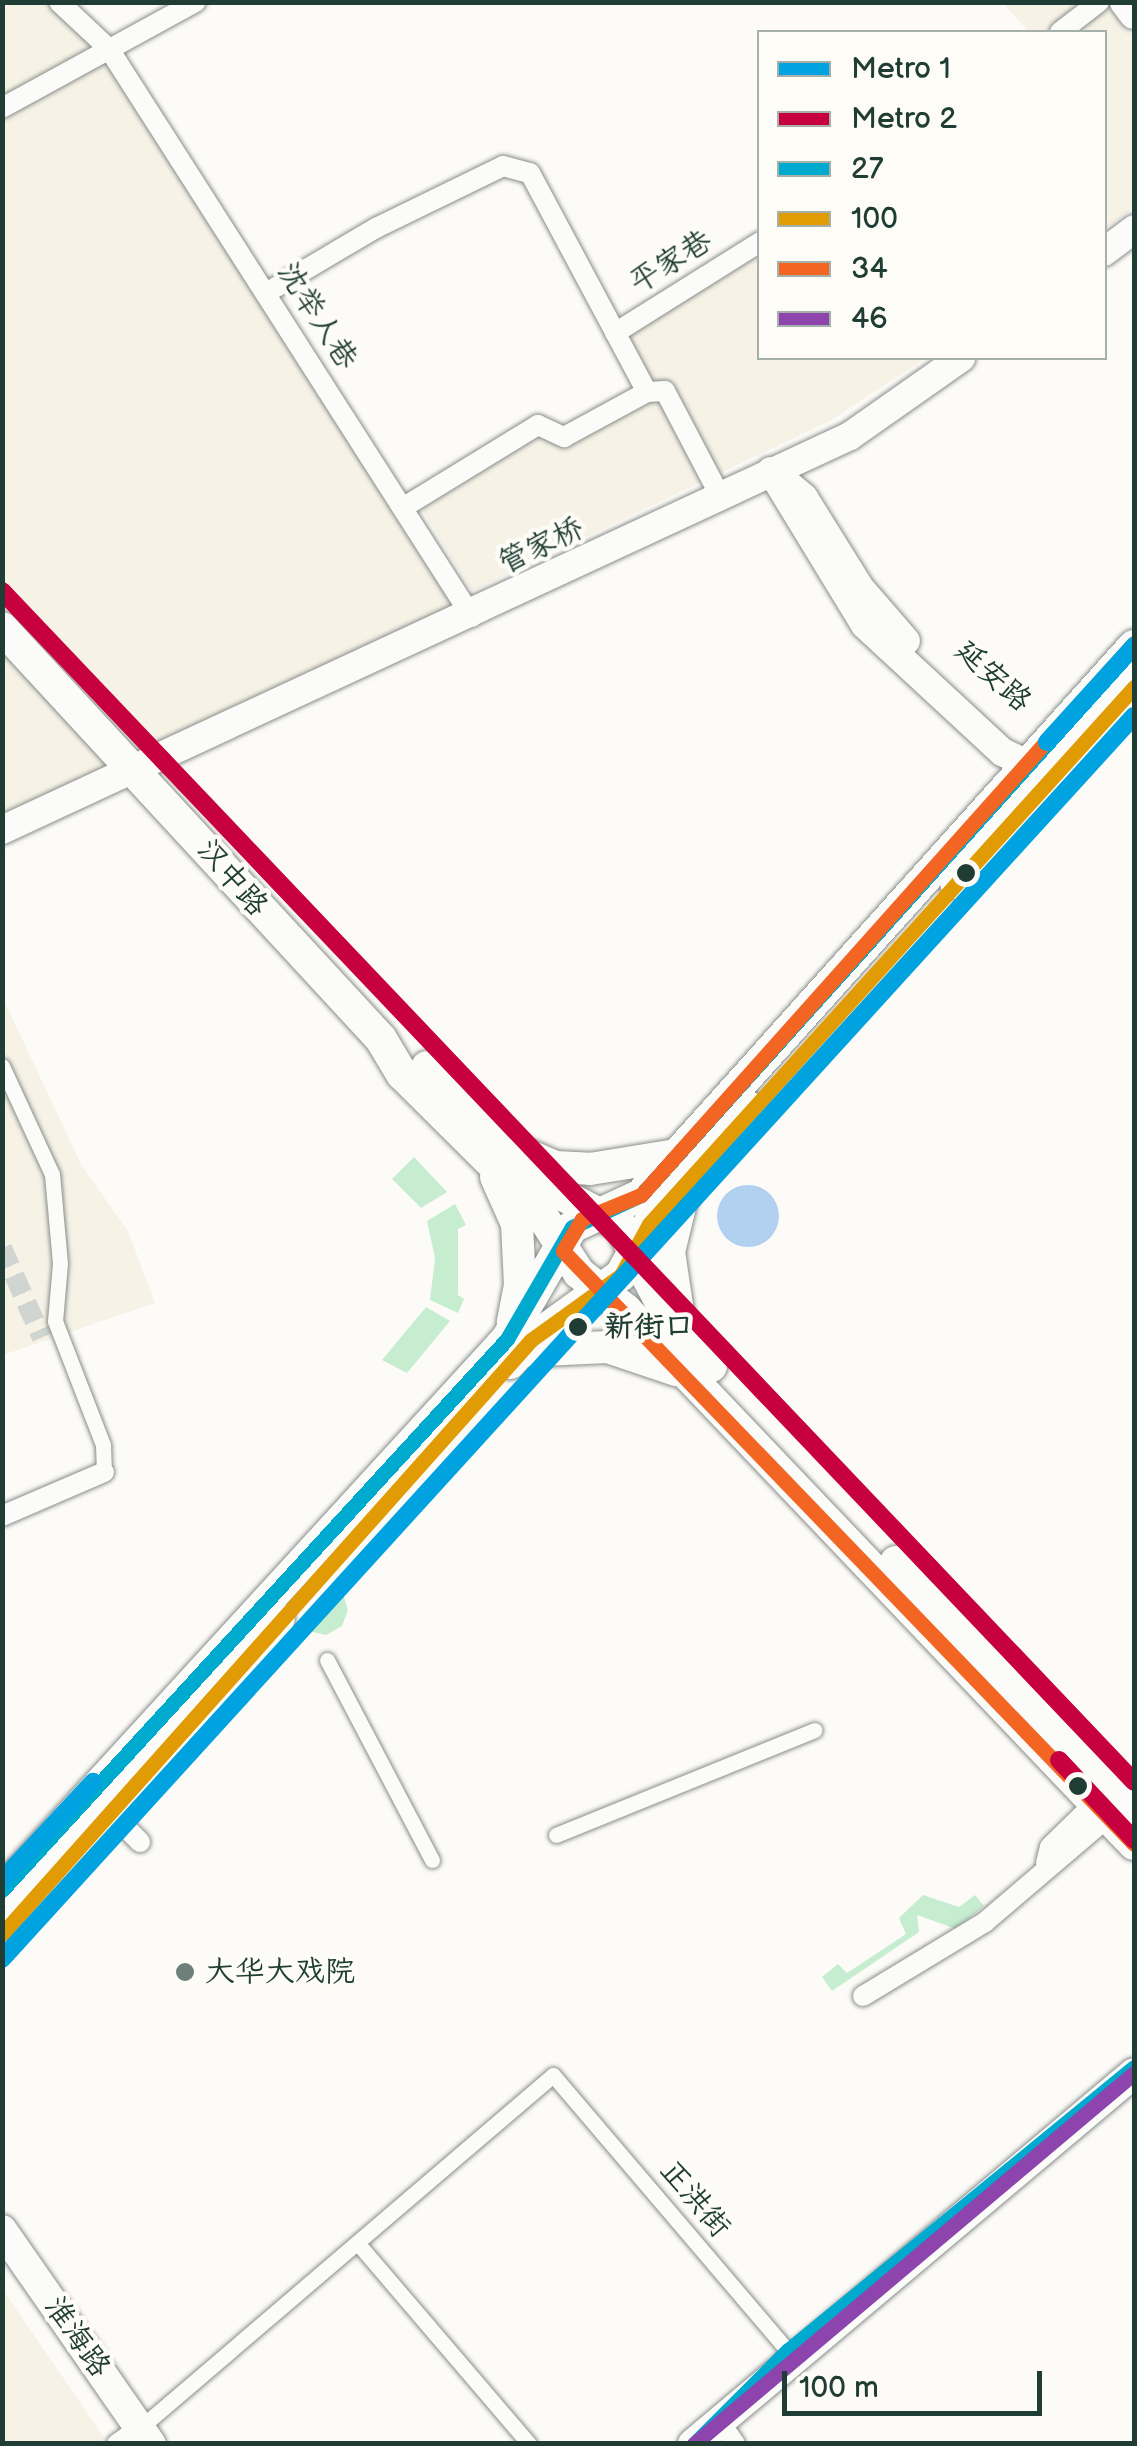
<!DOCTYPE html>
<html>
<head>
<meta charset="utf-8">
<style>
  body { margin:0 }
  #map { position:relative; width:1137px; height:2446px; overflow:hidden; background:#fcfbf8; font-family:"Balsamiq Sans","LXGW WenKai TC",sans-serif }
  div>[style] { position:absolute }
  .built>* { inset:0; background:#f6f2e6 }
  .green>* { inset:0; background:#c7edd1 }
  .water>* { inset:0; background:#b2d0ef }
  .round { border-radius:50% }
  .minor-tunnel>* { height:20px; margin-top:-10px; transform-origin:0; background:repeating-linear-gradient(90deg,#d0d5d1 0 20px,transparent 0 30px) }
  .roads { filter:drop-shadow(0 0 2px #888d8a) drop-shadow(0 0 2px #888d8a) }
  .pedestrian>* { height:15px; margin:-7.5px; padding:0 7.5px; transform-origin:7.5px; border-radius:7.5px; background:#fbfbf9 }
  .minor>* { height:20px; margin:-10px; padding:0 10px; transform-origin:10px; border-radius:10px; background:#fbfbf9 }
  .tertiary>* { height:28px; margin:-14px; padding:0 14px; transform-origin:14px; border-radius:14px; background:#fbfbf9 }
  .secondary>* { height:30px; margin:-15px; padding:0 15px; transform-origin:15px; border-radius:15px; background:#fbfbf9 }
  .primary>* { height:32px; margin:-16px; padding:0 16px; transform-origin:16px; border-radius:16px; background:#fbfbf9 }
  .bus-1>* { height:15px; margin:-7.5px; padding:0 7.5px; transform-origin:7.5px; border-radius:7.5px; background:#00a9ce }
  .bus-2>* { height:15px; margin:-7.5px; padding:0 7.5px; transform-origin:7.5px; border-radius:7.5px; background:#e19c05 }
  .bus-3>* { height:15px; margin:-7.5px; padding:0 7.5px; transform-origin:7.5px; border-radius:7.5px; background:#f26522 }
  .bus-4>* { height:15px; margin:-7.5px; padding:0 7.5px; transform-origin:7.5px; border-radius:7.5px; background:#8e44ad }
  .metro-1>* { height:18px; margin:-9px; padding:0 9px; transform-origin:9px; border-radius:9px; background:#00a2df }
  .metro-2>* { height:18px; margin:-9px; padding:0 9px; transform-origin:9px; border-radius:9px; background:#c7003f }
  .dots>* { width:28px; height:28px; translate:-50% -50%; box-sizing:border-box; border:5px solid #fdfcf7; border-radius:50% }
  span { translate:-50% -50%; white-space:nowrap; text-align:center; line-height:1.15; -webkit-text-stroke:9px #fdfcf7; paint-order:stroke }
  .street-label { font-size:30px; color:#1f3d34 }
  .stop-label { font-size:30px; color:#1f3d34; font-weight:700 }
  .left { translate:0 -50%; text-align:left }
  .poi-label { font-size:30px; color:#1f3d34 }
  .frame { position:absolute; inset:0; border:5px solid #1f3d34; pointer-events:none }
  .legend { position:absolute; left:757px; top:30px; width:350px; height:330px; box-sizing:border-box; background:#fdfcf7; border:2px solid #a4b0a9; margin:0; padding:12px 18px; list-style:none; font-size:30px; color:#1f3d34 }
  .legend li { display:flex; align-items:center; gap:20px; height:50px }
  .legend b { width:50px; border:2px solid #a4b0a9 }
  .scale { position:absolute; left:782px; top:2371px; width:260px; height:45px; box-sizing:border-box; border:5px solid #1f3d34; border-top:0; padding-left:12px; font-size:30px; line-height:35px; white-space:nowrap; color:#1f3d34; -webkit-text-stroke:8px #fdfcf7; paint-order:stroke }
</style>
</head>
<body>
<div id="map">
  <div class="built">
    <i style="clip-path:polygon(3px 3px,60px 3px,109px 49px,472px 617px,3px 830px)"></i>
    <i style="clip-path:polygon(1003px 3px,1105px 3px,1134px 38px,1134px 208px,1105px 229px,1104px 32px,1029px 32px)"></i>
    <i style="clip-path:polygon(759px 242px,760px 358px,926px 358px,830px 421px,472px 591px,416px 500px,538px 425px,564px 437px,646px 392px,615px 333px)"></i>
    <i style="clip-path:polygon(2px 996px,82px 1166px,128px 1231px,155px 1303px,3px 1355px)"></i>
    <i style="clip-path:polygon(3px 2290px,108px 2443px,3px 2443px)"></i>
  </div>
  <div class="green">
    <i style="clip-path:polygon(414px 1157px,447px 1192px,421px 1208px,392px 1179px)"></i>
    <i style="clip-path:polygon(455px 1204px,466px 1225px,458px 1229px,458px 1295px,464px 1299px,458px 1313px,430px 1300px,435px 1258px,427px 1221px)"></i>
    <i style="clip-path:polygon(426px 1307px,450px 1321px,407px 1373px,382px 1360px)"></i>
    <i style="clip-path:polygon(343px 1594px,348px 1610px,342px 1626px,326px 1635px,309px 1631px)"></i>
    <i style="clip-path:polygon(923px 1895px,959px 1907px,975px 1895px,984px 1906px,956px 1929px,917px 1915px,919px 1932px,832px 1991px,822px 1977px,838px 1964px,847px 1973px,906px 1934px,899px 1918px)"></i>
  </div>
  <div class="water">
    <i class="round" style="left:717px;top:1185px;width:62px;height:62px"></i>
  </div>
  <div class="minor-tunnel">
    <i style="left:2px;top:1248px;width:98px;rotate:66deg"></i>
  </div>
  <div class="roads">
    <div class="pedestrian">
      <i style="left:2px;top:1066px;width:119px;rotate:65.2deg"></i>
      <i style="left:52px;top:1174px;width:89px;rotate:84.9deg"></i>
      <i style="left:60px;top:1263px;width:58px;rotate:94.9deg"></i>
      <i style="left:55px;top:1321px;width:133px;rotate:68.8deg"></i>
      <i style="left:103px;top:1445px;width:27px;rotate:88deg"></i>
      <i style="left:327px;top:1660px;width:226px;rotate:62.3deg"></i>
      <i style="left:556px;top:1835px;width:279px;rotate:-22.1deg"></i>
      <i style="left:360px;top:2246px;width:260px;rotate:49.5deg"></i>
      <i style="left:140px;top:2428px;width:543px;rotate:-40.52deg"></i>
      <i style="left:553px;top:2075px;width:372px;rotate:49.6deg"></i>
    </div>
    <div class="minor">
      <i style="left:59px;top:2px;width:69px;rotate:43.2deg"></i>
      <i style="left:109px;top:49px;width:674px;rotate:57.42deg"></i>
      <i style="left:1060px;top:32px;width:49px;rotate:-37.6deg"></i>
      <i style="left:2px;top:108px;width:221px;rotate:-28.7deg"></i>
      <i style="left:266px;top:293px;width:128px;rotate:-30.6deg"></i>
      <i style="left:376px;top:228px;width:141px;rotate:-26deg"></i>
      <i style="left:503px;top:166px;width:28px;rotate:15deg"></i>
      <i style="left:530px;top:173px;width:248px;rotate:61.9deg"></i>
      <i style="left:647px;top:392px;width:18px;rotate:-3deg"></i>
      <i style="left:665px;top:391px;width:116px;rotate:62.3deg"></i>
      <i style="left:615px;top:333px;width:171px;rotate:-32.1deg"></i>
      <i style="left:404px;top:507px;width:157px;rotate:-31.5deg"></i>
      <i style="left:538px;top:425px;width:29px;rotate:25deg"></i>
      <i style="left:564px;top:437px;width:94px;rotate:-28.5deg"></i>
      <i style="left:2px;top:1516px;width:111px;rotate:-23.3deg"></i>
      <i style="left:109px;top:1811px;width:44px;rotate:45deg"></i>
      <i style="left:1046px;top:1863px;width:16px;rotate:-76deg"></i>
      <i style="left:1050px;top:1847px;width:63px;rotate:-44.4deg"></i>
      <i style="left:863px;top:1996px;width:143px;rotate:-31.2deg"></i>
      <i style="left:985px;top:1922px;width:162px;rotate:-40.5deg"></i>
      <i style="left:719px;top:2421px;width:28px;rotate:55deg"></i>
      <i style="left:117px;top:2444px;width:28px;rotate:-35deg"></i>
    </div>
    <div class="tertiary">
      <i style="left:1104px;top:252px;width:38px;rotate:-37deg"></i>
      <i style="left:771px;top:471px;width:180px;rotate:58.6deg"></i>
      <i style="left:865px;top:625px;width:187px;rotate:42.8deg"></i>
      <i style="left:1002px;top:752px;width:31px;rotate:25deg"></i>
      <i style="left:777px;top:475px;width:35px;rotate:40deg"></i>
      <i style="left:804px;top:498px;width:106px;rotate:58.1deg"></i>
      <i style="left:860px;top:588px;width:70px;rotate:49deg"></i>
      <i style="left:2px;top:830px;width:935px;rotate:-24.92deg"></i>
      <i style="left:850px;top:436px;width:136px;rotate:-35.1deg"></i>
    </div>
    <div class="secondary">
      <i style="left:1125px;top:2px;width:15px;rotate:53deg"></i>
      <i style="left:2px;top:2230px;width:261px;rotate:55.2deg"></i>
      <i style="left:693px;top:2444px;width:576px;rotate:-40.07deg"></i>
    </div>
    <div class="primary">
      <i style="left:2px;top:628px;width:559px;rotate:47.32deg"></i>
      <i style="left:381px;top:1039px;width:41px;rotate:59deg"></i>
      <i style="left:402px;top:1074px;width:190px;rotate:44.8deg"></i>
      <i style="left:537px;top:1208px;width:77px;rotate:57.1deg"></i>
      <i style="left:579px;top:1273px;width:60px;rotate:38.2deg"></i>
      <i style="left:626px;top:1310px;width:737px;rotate:46.43deg"></i>
      <i style="left:956px;top:883px;width:265px;rotate:-47.8deg"></i>
      <i style="left:427px;top:1067px;width:180px;rotate:43.9deg"></i>
      <i style="left:557px;top:1192px;width:71px;rotate:27.6deg"></i>
      <i style="left:620px;top:1225px;width:103px;rotate:62.2deg"></i>
      <i style="left:668px;top:1316px;width:66px;rotate:49.3deg"></i>
      <i style="left:525px;top:1154px;width:33px;rotate:23deg"></i>
      <i style="left:555px;top:1167px;width:35px;rotate:3deg"></i>
      <i style="left:590px;top:1169px;width:87px;rotate:-9.2deg"></i>
      <i style="left:496px;top:1177px;width:51px;rotate:65.9deg"></i>
      <i style="left:517px;top:1224px;width:61px;rotate:87.2deg"></i>
      <i style="left:520px;top:1285px;width:38px;rotate:101deg"></i>
      <i style="left:678px;top:1312px;width:61px;rotate:-98.5deg"></i>
      <i style="left:669px;top:1252px;width:64px;rotate:-76.4deg"></i>
      <i style="left:520px;top:1351px;width:88px;rotate:-2.6deg"></i>
      <i style="left:608px;top:1347px;width:72px;rotate:18.7deg"></i>
      <i style="left:510px;top:1363px;width:31px;rotate:-48deg"></i>
      <i style="left:531px;top:1340px;width:111px;rotate:-35.8deg"></i>
      <i style="left:621px;top:1275px;width:58px;rotate:-61.2deg"></i>
      <i style="left:649px;top:1224px;width:154px;rotate:-48.7deg"></i>
      <i style="left:896px;top:1562px;width:342px;rotate:45.8deg"></i>
      <i style="left:2px;top:1891px;width:748px;rotate:-47.55deg"></i>
      <i style="left:507px;top:1339px;width:129px;rotate:-59.9deg"></i>
      <i style="left:572px;top:1227px;width:76px;rotate:-24.9deg"></i>
      <i style="left:641px;top:1195px;width:738px;rotate:-48.08deg"></i>
      <i style="left:2px;top:1935px;width:420px;rotate:-48.8deg"></i>
    </div>
  </div>
  <div class="bus-1">
    <i style="left:2px;top:1890px;width:747px;rotate:-47.49deg"></i>
    <i style="left:507px;top:1339px;width:129px;rotate:-59.9deg"></i>
    <i style="left:572px;top:1227px;width:76px;rotate:-24.9deg"></i>
    <i style="left:641px;top:1195px;width:737px;rotate:-48.02deg"></i>
    <i style="left:694px;top:2444px;width:132px;rotate:-45deg"></i>
    <i style="left:787px;top:2351px;width:448px;rotate:-39.3deg"></i>
  </div>
  <div class="bus-2">
    <i style="left:2px;top:1934px;width:795px;rotate:-48.31deg"></i>
    <i style="left:531px;top:1340px;width:111px;rotate:-35.8deg"></i>
    <i style="left:621px;top:1275px;width:58px;rotate:-61.2deg"></i>
    <i style="left:649px;top:1224px;width:724px;rotate:-47.91deg"></i>
  </div>
  <div class="bus-3">
    <i style="left:1134px;top:643px;width:740px;rotate:131.77deg"></i>
    <i style="left:641px;top:1195px;width:64px;rotate:157.9deg"></i>
    <i style="left:582px;top:1219px;width:37px;rotate:121deg"></i>
    <i style="left:563px;top:1251px;width:823px;rotate:46.08deg"></i>
  </div>
  <div class="bus-4">
    <i style="left:694px;top:2444px;width:576px;rotate:-40.14deg"></i>
  </div>
  <div class="metro-1">
    <i style="left:1047px;top:742px;width:130px;rotate:-47.8deg"></i>
    <i style="left:2px;top:1880px;width:134px;rotate:-47.1deg"></i>
    <i style="left:2px;top:1959px;width:1681px;rotate:-47.68deg"></i>
  </div>
  <div class="metro-2">
    <i style="left:2px;top:591px;width:1643px;rotate:46.45deg"></i>
    <i style="left:1059px;top:1760px;width:110px;rotate:46.8deg"></i>
  </div>
  <div class="dots">
    <i style="left:966px;top:873px;background:#1f3d34"></i>
    <i style="left:578px;top:1327px;background:#1f3d34"></i>
    <i style="left:1078px;top:1786px;background:#1f3d34"></i>
    <i style="left:185px;top:1972px;background:#6c8079"></i>
  </div>
  <div class="street-label">
    <span style="left:671px;top:262px;rotate:-32deg">平家巷</span>
    <span style="left:317px;top:316px;rotate:57deg">沈举人巷</span>
    <span style="left:541px;top:546px;rotate:-26deg">管家桥</span>
    <span style="left:993px;top:676px;rotate:42deg">延安路</span>
    <span style="left:232px;top:878px;rotate:49deg">汉中路</span>
    <span style="left:695px;top:2199px;rotate:50deg">正洪街</span>
    <span style="left:77px;top:2337px;rotate:55deg">淮海路</span>
  </div>
  <div class="stop-label">
    <span class="left" style="left:604px;top:1327px">新街口</span>
  </div>
  <div class="poi-label">
    <span class="left" style="left:205px;top:1972px">大华大戏院</span>
  </div>
  <div class="frame"></div>
  <ul class="legend">
  <li><b style="height:12px;background:#00a2df"></b>Metro 1</li>
  <li><b style="height:12px;background:#c7003f"></b>Metro 2</li>
  <li><b style="height:12px;background:#00a9ce"></b>27</li>
  <li><b style="height:12px;background:#e19c05"></b>100</li>
  <li><b style="height:12px;background:#f26522"></b>34</li>
  <li><b style="height:12px;background:#8e44ad"></b>46</li>
  </ul>
  <div class="scale">100 m</div>
</div>
</body>
</html>
